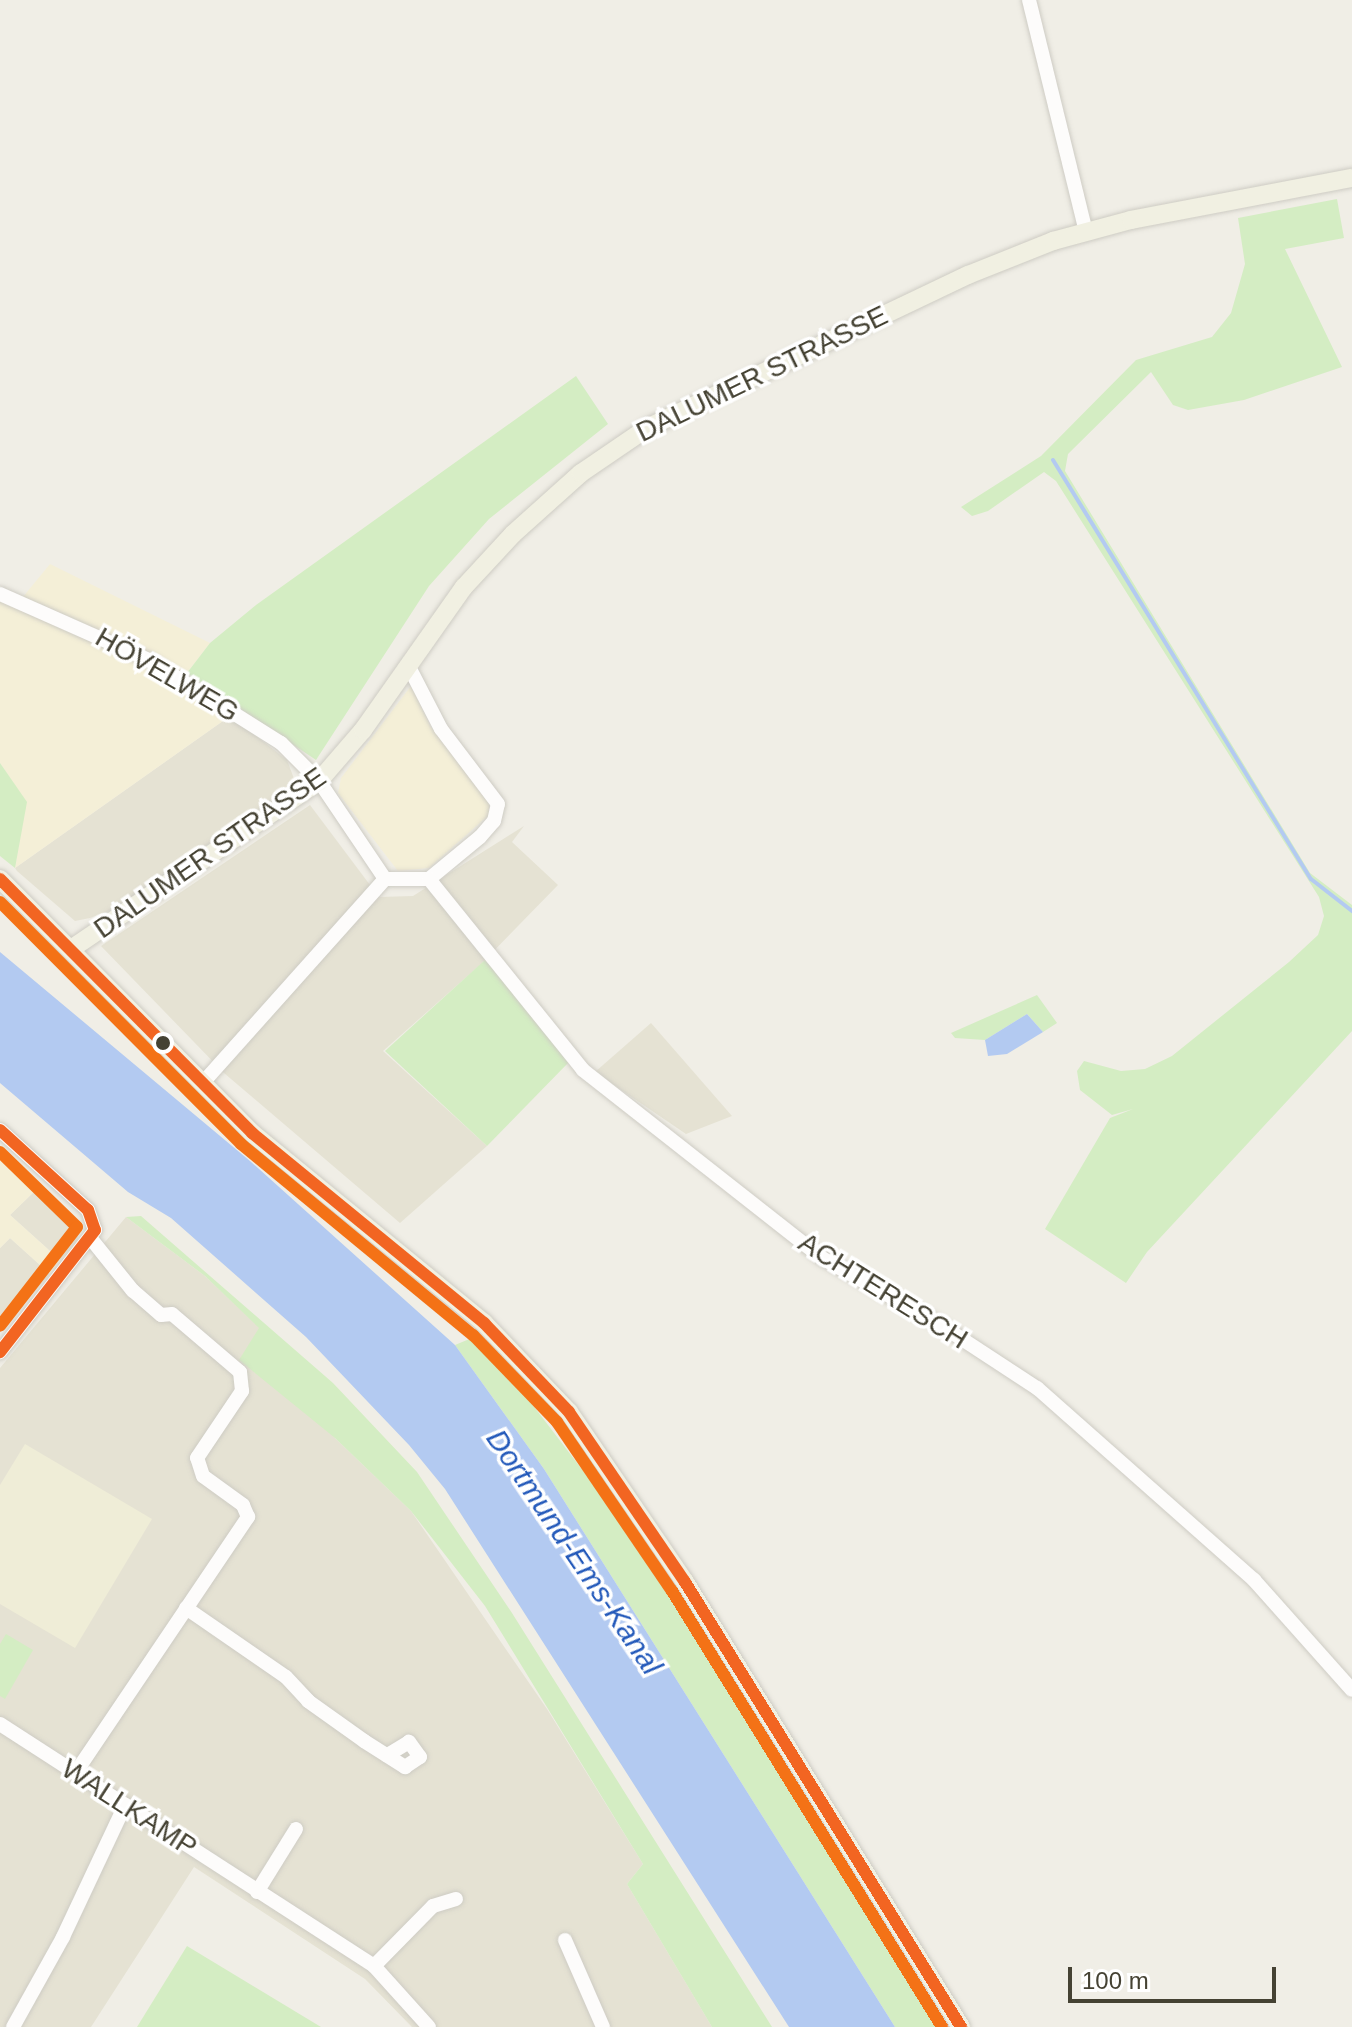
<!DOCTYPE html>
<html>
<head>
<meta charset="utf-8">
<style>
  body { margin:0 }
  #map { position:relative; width:1352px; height:2027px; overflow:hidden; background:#f0eee6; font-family:Helvetica,sans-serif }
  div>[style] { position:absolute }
  .residential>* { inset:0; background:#e5e2d3 }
  .commercial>* { inset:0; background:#f4efd7 }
  .education>* { inset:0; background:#efedd7 }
  .green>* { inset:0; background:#d4edc3 }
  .water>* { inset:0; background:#b3caf1 }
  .stream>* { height:4px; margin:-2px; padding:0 2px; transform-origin:2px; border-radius:2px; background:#b3caf1 }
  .roads { filter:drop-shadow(0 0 2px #ceccc4) drop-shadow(0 0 2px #ceccc4) }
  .minor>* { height:14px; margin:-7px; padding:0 7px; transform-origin:7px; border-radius:7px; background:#fdfcfb }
  .major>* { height:18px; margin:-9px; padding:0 9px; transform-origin:9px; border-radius:9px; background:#f1f0e2 }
  .bus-1>* { height:12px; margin:-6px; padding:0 6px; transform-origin:6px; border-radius:6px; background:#f26522 }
  .bus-2>* { height:12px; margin:-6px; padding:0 6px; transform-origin:6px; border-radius:6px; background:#f47216 }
  .dots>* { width:22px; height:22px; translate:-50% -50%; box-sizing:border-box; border:4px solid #fff; border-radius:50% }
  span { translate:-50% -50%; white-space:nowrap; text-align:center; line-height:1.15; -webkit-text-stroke:7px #fff; paint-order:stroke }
  .street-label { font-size:28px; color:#454233 }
  .water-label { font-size:30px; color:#2359ba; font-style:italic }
  .scale { position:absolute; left:1068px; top:1967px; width:208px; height:36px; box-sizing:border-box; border:4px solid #454233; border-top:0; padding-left:10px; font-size:24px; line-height:28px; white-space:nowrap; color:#454233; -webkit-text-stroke:6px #fff; paint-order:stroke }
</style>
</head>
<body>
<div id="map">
  <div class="residential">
    <i style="clip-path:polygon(230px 716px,287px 760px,296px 784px,112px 910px,90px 918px,75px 921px,17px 871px,15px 868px)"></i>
    <i style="clip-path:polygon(310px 805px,379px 897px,413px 896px,524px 826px,512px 842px,558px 885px,480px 965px,383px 1051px,487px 1146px,400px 1223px,224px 1073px,101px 946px)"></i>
    <i style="clip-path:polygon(651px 1023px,732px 1116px,686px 1134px,595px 1072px)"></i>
    <i style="clip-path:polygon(39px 1187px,80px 1227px,77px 1241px,60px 1260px,10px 1215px)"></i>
    <i style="clip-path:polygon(126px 1217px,205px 1276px,260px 1328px,335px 1438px,411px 1511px,547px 1709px,643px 1864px,627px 1884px,712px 2027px,412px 2027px,365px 1979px,194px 1867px,91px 2027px,0 2027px,0 1368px)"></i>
    <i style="clip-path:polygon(10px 1238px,50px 1274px,0 1332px,0 1248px)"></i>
  </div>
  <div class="commercial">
    <i style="clip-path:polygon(50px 564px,210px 643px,187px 673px,190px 692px,230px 716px,15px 868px,26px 802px,0 763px,0 597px,18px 603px)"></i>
    <i style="clip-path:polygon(411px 686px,430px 726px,488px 800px,490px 814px,429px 868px,398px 871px,338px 793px,341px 778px)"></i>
    <i style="clip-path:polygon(0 1148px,39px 1187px,10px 1215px,60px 1260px,50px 1274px,10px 1238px,0 1248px)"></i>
  </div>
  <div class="education">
    <i style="clip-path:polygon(25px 1444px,152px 1519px,75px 1648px,0 1604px,0 1485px)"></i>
  </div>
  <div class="green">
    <i style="clip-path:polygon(1337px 199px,1344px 238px,1285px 249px,1342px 367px,1244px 400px,1188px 410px,1173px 405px,1151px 372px,1068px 454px,1065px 471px,1310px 873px,1352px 905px,1352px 1031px,1147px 1252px,1126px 1283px,1045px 1229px,1110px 1118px,1133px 1109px,1112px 1115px,1080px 1090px,1077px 1071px,1084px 1061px,1121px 1071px,1145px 1069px,1172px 1056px,1289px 962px,1318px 935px,1324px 916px,1319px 897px,1056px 481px,1044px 472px,988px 511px,972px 516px,961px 507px,1041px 456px,1136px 360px,1212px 337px,1231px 313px,1245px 264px,1238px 218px)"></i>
    <i style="clip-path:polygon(576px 376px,608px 424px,489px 519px,429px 586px,316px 760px,187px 673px,210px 643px,256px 605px)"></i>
    <i style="clip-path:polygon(0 763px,27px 802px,15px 868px,0 856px)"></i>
    <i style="clip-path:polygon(486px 959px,569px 1062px,487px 1146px,385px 1051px)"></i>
    <i style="clip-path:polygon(1037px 995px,1057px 1023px,1043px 1032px,1027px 1014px,985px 1040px,955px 1038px,951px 1033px)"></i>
    <i style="clip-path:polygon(141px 1216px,333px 1383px,417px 1472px,512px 1613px,772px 2027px,712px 2027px,627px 1884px,643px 1864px,485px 1606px,411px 1511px,335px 1438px,239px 1360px,259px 1328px,205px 1276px,126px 1217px)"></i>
    <i style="clip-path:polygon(479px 1335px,672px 1587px,944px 2027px,895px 2027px,544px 1469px,455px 1345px)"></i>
    <i style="clip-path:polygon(6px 1634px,33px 1650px,5px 1699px,0 1696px,0 1644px)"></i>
    <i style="clip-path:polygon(187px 1946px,321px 2027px,137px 2027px)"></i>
  </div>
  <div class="water">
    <i style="clip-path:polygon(0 952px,250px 1161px,455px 1345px,544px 1469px,895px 2027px,789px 2027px,445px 1489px,409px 1445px,306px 1337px,171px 1218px,128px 1192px,0 1083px)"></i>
    <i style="clip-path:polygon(1027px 1014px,1043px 1032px,1007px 1054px,988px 1056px,985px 1040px)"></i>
  </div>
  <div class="stream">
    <i style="left:1053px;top:460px;width:492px;rotate:58.4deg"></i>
    <i style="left:1311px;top:879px;width:52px;rotate:38deg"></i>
  </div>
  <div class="roads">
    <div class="minor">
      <i style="left:1029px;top:0;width:239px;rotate:76.2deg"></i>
      <i style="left:0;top:594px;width:163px;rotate:23.9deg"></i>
      <i style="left:149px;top:660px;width:156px;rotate:32.2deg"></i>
      <i style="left:281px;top:743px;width:54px;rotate:45deg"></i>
      <i style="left:319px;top:781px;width:118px;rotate:56deg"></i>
      <i style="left:385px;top:879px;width:275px;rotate:131.8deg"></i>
      <i style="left:385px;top:879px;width:44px"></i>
      <i style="left:429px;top:879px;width:66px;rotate:-39.5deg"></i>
      <i style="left:480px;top:837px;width:21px;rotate:-49deg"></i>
      <i style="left:494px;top:821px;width:17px;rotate:-77deg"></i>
      <i style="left:498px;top:804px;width:94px;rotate:-127.2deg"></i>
      <i style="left:441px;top:729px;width:72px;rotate:-117.3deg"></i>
      <i style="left:429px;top:879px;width:245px;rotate:51.1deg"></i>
      <i style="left:583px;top:1070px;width:304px;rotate:38.2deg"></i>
      <i style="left:822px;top:1258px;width:131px;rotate:29.3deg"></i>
      <i style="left:936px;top:1322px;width:121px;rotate:33.2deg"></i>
      <i style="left:1037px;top:1388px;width:290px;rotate:41.5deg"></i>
      <i style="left:1254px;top:1580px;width:147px;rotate:48.3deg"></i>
      <i style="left:0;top:1130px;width:119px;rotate:42.3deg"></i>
      <i style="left:88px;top:1210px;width:21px;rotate:71deg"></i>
      <i style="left:95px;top:1230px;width:155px;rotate:127.9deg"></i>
      <i style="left:186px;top:1608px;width:121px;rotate:34.6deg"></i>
      <i style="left:286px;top:1677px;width:33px;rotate:47deg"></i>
      <i style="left:308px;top:1701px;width:69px;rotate:35.5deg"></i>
      <i style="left:364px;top:1741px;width:49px;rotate:32.4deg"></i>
      <i style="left:405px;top:1767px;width:18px;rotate:-34deg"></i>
      <i style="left:420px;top:1757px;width:19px;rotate:-126deg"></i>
      <i style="left:409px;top:1742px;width:26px;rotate:149deg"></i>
      <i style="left:0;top:1724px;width:445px;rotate:32.9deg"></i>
      <i style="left:374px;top:1966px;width:82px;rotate:48deg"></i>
      <i style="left:76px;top:1772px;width:308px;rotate:-56deg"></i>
      <i style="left:248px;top:1517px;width:13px;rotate:-113deg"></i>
      <i style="left:243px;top:1505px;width:49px;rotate:-144.1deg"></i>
      <i style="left:203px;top:1476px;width:19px;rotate:-108deg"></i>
      <i style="left:197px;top:1458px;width:81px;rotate:-56.1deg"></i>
      <i style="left:242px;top:1391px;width:19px;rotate:-96deg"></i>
      <i style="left:240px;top:1372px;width:89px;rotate:-139.5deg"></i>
      <i style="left:172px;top:1314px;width:11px;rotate:175deg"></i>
      <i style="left:161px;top:1315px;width:37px;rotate:-139deg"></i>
      <i style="left:133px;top:1291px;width:65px;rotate:-128.8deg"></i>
      <i style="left:257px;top:1892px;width:74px;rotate:-58.2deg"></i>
      <i style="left:565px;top:1940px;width:95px;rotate:66.4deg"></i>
      <i style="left:374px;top:1966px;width:84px;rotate:-45.5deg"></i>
      <i style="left:433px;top:1906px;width:24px;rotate:-17deg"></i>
      <i style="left:13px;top:2027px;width:103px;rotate:-60.9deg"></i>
      <i style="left:63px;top:1937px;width:146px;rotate:-64.8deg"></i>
    </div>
    <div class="major">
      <i style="left:0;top:879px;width:358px;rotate:45.2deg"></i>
      <i style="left:252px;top:1133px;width:300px;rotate:39.3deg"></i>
      <i style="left:484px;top:1323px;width:123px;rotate:46.3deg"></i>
      <i style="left:569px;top:1412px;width:206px;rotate:55.7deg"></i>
      <i style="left:685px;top:1582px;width:524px;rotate:58.19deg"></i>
      <i style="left:71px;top:949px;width:300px;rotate:-34.1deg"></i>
      <i style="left:319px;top:781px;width:67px;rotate:-49.2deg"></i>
      <i style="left:363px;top:730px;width:175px;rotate:-54.8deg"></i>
      <i style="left:464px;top:587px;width:72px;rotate:-47.2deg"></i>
      <i style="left:513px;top:534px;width:91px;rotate:-41.9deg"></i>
      <i style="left:581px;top:473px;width:80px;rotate:-34.3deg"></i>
      <i style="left:647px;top:428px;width:356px;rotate:-25.5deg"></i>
      <i style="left:968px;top:275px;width:92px;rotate:-21.8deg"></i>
      <i style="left:1053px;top:241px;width:81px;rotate:-15.1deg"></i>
      <i style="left:1131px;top:220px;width:225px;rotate:-10.8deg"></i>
    </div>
  </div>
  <div class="bus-1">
    <i style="left:0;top:879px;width:358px;rotate:45.2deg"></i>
    <i style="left:252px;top:1133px;width:300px;rotate:39.3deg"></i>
    <i style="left:484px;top:1323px;width:123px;rotate:46.3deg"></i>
    <i style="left:569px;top:1412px;width:206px;rotate:55.7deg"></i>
    <i style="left:685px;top:1582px;width:524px;rotate:58.19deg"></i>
    <i style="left:0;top:1130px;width:119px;rotate:42.3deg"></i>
    <i style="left:88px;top:1210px;width:21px;rotate:71deg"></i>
    <i style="left:95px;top:1230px;width:155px;rotate:127.9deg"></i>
  </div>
  <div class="bus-2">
    <i style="left:0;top:902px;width:342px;rotate:45.1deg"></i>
    <i style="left:241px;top:1144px;width:301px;rotate:39.5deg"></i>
    <i style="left:473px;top:1335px;width:121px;rotate:46deg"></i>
    <i style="left:557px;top:1422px;width:204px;rotate:55.8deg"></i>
    <i style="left:672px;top:1591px;width:513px;rotate:58.23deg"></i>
    <i style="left:0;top:1152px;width:107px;rotate:44.2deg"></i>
    <i style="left:77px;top:1227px;width:125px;rotate:127.9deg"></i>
  </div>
  <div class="dots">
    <i style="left:163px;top:1043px;background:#454233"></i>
  </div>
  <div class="street-label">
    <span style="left:762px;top:374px;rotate:-26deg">DALUMER STRASSE</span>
    <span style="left:167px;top:675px;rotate:30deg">HÖVELWEG</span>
    <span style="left:210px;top:853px;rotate:-35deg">DALUMER STRASSE</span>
    <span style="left:883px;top:1291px;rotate:32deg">ACHTERESCH</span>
    <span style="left:129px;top:1808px;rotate:33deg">WALLKAMP</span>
  </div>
  <div class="water-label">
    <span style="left:574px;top:1552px;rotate:56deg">Dortmund-Ems-Kanal</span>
  </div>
  <div class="scale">100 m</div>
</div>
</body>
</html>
